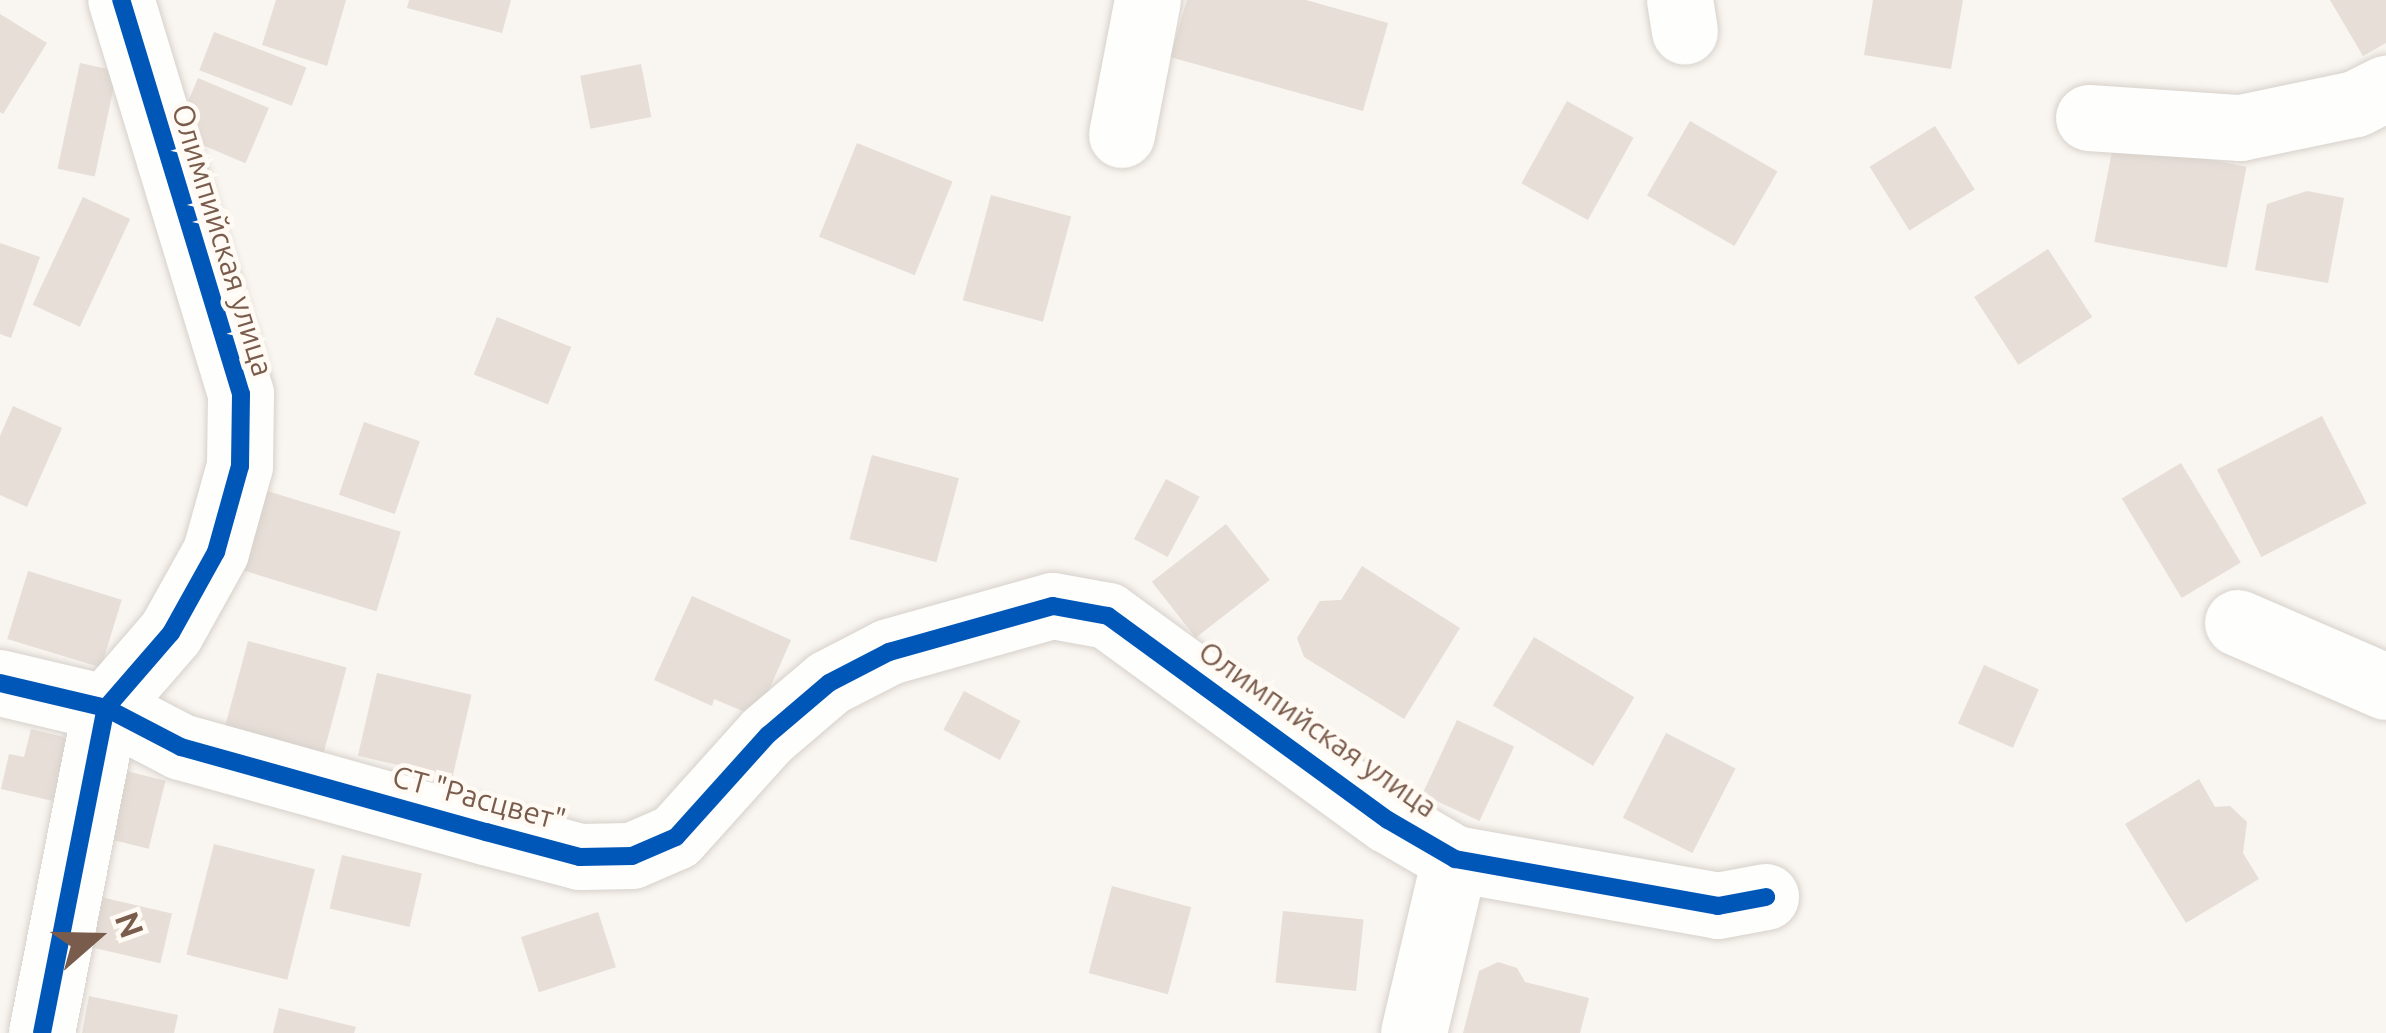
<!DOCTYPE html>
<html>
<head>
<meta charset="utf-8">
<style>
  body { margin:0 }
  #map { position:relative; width:2386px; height:1033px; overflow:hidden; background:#f9f5f0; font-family:Ubuntu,sans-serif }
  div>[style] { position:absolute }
  .building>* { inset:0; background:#e6ded7; transform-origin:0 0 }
  .roads { filter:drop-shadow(0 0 3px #d7d1cb) drop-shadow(0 0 3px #d7d1cb) }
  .minor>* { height:66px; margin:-33px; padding:0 33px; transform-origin:33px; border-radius:33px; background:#fefefd }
  .cycleway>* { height:18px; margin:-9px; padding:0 9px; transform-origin:9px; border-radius:9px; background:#0057b8 }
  span { translate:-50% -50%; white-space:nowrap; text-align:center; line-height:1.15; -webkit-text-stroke:9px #fffaf3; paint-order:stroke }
  .street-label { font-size:30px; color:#7a5c4d }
  .north { position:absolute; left:36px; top:877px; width:120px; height:120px; -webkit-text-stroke:9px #fffaf3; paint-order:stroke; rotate:70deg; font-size:33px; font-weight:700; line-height:48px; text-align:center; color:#7a5c4d }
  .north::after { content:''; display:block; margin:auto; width:42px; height:54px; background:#7a5c4d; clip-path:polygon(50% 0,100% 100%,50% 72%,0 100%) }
</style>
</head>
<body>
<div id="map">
  <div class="building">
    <i style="clip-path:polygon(276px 0,346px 0,327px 66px,262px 45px)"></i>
    <i style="clip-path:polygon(409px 0,511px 0,502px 33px,407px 8px)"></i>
    <i style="clip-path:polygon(1187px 0,1306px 0,1388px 23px,1363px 111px,1170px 57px)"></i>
    <i style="clip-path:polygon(1873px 0,1963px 0,1951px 69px,1864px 55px)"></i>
    <i style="clip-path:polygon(2330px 0,2386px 0,2386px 43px,2363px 56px)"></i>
    <i style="clip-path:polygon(0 14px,47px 43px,3px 114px,0 112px)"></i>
    <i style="left:214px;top:32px;width:99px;height:41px;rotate:21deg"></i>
    <i style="left:80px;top:63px;width:38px;height:108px;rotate:12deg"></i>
    <i style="left:641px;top:64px;width:54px;height:62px;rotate:79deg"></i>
    <i style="left:198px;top:78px;width:77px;height:60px;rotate:23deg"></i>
    <i style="left:1567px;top:101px;width:76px;height:94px;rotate:29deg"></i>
    <i style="left:1690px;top:121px;width:101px;height:86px;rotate:30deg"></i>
    <i style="left:1935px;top:126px;width:75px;height:77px;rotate:58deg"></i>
    <i style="left:2114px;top:141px;width:135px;height:103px;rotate:11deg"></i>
    <i style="left:857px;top:143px;width:103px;height:101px;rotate:22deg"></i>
    <i style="clip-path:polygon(2307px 191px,2344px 198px,2328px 283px,2255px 270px,2267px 204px)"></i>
    <i style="left:991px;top:195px;width:83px;height:109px;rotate:15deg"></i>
    <i style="left:83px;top:197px;width:52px;height:119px;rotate:25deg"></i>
    <i style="clip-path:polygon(0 243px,40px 257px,11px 338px,0 334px)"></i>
    <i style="left:2048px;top:249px;width:81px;height:88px;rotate:57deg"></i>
    <i style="left:497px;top:317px;width:80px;height:62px;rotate:22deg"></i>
    <i style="clip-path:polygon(13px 406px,62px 428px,27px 507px,0 495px,0 436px)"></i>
    <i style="left:2322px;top:416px;width:98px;height:118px;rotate:63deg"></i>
    <i style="left:364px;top:422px;width:59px;height:77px;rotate:19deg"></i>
    <i style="left:872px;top:455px;width:90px;height:87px;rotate:15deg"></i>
    <i style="left:2181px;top:463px;width:116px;height:69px;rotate:59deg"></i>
    <i style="left:1166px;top:479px;width:38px;height:68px;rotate:28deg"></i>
    <i style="left:264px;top:490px;width:143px;height:83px;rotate:17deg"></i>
    <i style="left:1226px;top:524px;width:71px;height:94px;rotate:52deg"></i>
    <i style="clip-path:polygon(1362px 566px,1460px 628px,1404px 719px,1304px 657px,1297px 638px,1320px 601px,1341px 600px)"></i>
    <i style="left:28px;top:571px;width:98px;height:71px;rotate:17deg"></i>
    <i style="clip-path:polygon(692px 596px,791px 640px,757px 717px,714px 699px,712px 706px,654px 680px)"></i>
    <i style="left:1534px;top:637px;width:117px;height:80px;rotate:31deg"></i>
    <i style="left:248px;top:641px;width:102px;height:93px;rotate:15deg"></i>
    <i style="left:1984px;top:665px;width:60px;height:64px;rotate:24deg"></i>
    <i style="left:377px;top:673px;width:97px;height:85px;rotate:13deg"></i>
    <i style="left:964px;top:691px;width:64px;height:44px;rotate:28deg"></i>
    <i style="left:1457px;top:720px;width:63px;height:82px;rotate:25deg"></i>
    <i style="clip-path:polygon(31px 729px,68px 738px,53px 801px,1px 789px,9px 754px,24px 757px)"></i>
    <i style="left:1666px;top:733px;width:78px;height:95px;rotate:27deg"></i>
    <i style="left:118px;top:769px;width:49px;height:70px;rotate:14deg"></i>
    <i style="clip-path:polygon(2199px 779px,2215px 807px,2230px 806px,2247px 822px,2243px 853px,2259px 879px,2186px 923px,2125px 824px)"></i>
    <i style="left:214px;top:844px;width:104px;height:114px;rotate:14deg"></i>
    <i style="left:342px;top:855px;width:82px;height:55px;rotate:13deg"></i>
    <i style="left:1112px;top:886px;width:82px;height:90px;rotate:15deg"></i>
    <i style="left:92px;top:895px;width:82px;height:51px;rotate:13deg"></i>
    <i style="left:1283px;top:911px;width:81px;height:72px;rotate:6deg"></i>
    <i style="left:598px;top:912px;width:58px;height:81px;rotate:72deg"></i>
    <i style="clip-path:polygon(1498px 962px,1517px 968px,1525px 982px,1589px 998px,1580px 1033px,1463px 1033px,1479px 971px)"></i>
    <i style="clip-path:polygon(89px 996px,178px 1015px,174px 1033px,82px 1033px)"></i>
    <i style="clip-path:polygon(279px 1008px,356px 1027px,354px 1033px,273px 1033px)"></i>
  </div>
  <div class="roads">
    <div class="minor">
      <i style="left:1680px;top:0;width:32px;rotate:81deg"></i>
      <i style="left:2089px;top:118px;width:152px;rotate:3.8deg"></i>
      <i style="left:2241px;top:128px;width:117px;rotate:-11.8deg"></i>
      <i style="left:2356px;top:104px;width:34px;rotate:-27deg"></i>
      <i style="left:1122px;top:135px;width:137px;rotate:-79.1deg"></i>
      <i style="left:2238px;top:623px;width:161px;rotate:23.4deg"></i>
      <i style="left:0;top:683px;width:109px;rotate:13.3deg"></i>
      <i style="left:106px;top:708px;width:85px;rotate:27.5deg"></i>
      <i style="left:181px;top:747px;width:317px;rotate:15.6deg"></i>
      <i style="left:486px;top:832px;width:97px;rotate:14.9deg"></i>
      <i style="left:580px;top:857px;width:52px;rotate:-1.1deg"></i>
      <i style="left:632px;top:856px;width:48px;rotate:-23.4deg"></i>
      <i style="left:676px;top:837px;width:137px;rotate:-48deg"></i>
      <i style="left:768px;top:735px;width:80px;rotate:-40.4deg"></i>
      <i style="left:829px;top:683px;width:68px;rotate:-27.3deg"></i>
      <i style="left:889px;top:652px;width:170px;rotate:-15.7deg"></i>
      <i style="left:1053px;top:606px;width:56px;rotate:10.3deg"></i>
      <i style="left:1108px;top:616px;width:346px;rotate:36.1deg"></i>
      <i style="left:1388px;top:820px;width:78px;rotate:30.2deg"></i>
      <i style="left:1455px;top:859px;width:267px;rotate:10.1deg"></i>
      <i style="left:1718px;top:906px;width:49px;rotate:-10.6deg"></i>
      <i style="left:42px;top:1033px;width:331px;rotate:-78.9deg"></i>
      <i style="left:106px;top:708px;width:99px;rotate:-49.1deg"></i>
      <i style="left:171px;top:633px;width:93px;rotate:-60.9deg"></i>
      <i style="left:216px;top:552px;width:89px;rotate:-74.4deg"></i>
      <i style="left:240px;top:466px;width:72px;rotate:-89.2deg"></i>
      <i style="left:241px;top:394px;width:412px;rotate:-106.9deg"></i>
      <i style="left:1414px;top:1033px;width:179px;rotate:-76.7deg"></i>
    </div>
  </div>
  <div class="cycleway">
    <i style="left:0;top:683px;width:109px;rotate:13.3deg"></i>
    <i style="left:106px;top:708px;width:85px;rotate:27.5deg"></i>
    <i style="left:181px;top:747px;width:317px;rotate:15.6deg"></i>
    <i style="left:486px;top:832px;width:97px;rotate:14.9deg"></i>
    <i style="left:580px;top:857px;width:52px;rotate:-1.1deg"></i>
    <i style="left:632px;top:856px;width:48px;rotate:-23.4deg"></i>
    <i style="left:676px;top:837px;width:137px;rotate:-48deg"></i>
    <i style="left:768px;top:735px;width:80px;rotate:-40.4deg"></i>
    <i style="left:829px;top:683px;width:68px;rotate:-27.3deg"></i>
    <i style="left:889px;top:652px;width:170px;rotate:-15.7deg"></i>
    <i style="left:1053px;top:606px;width:56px;rotate:10.3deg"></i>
    <i style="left:1108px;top:616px;width:346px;rotate:36.1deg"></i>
    <i style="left:1388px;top:820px;width:78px;rotate:30.2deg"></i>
    <i style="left:1455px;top:859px;width:267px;rotate:10.1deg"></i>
    <i style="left:1718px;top:906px;width:49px;rotate:-10.6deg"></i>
    <i style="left:42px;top:1033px;width:331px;rotate:-78.9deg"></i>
    <i style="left:106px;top:708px;width:99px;rotate:-49.1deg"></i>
    <i style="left:171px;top:633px;width:93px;rotate:-60.9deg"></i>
    <i style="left:216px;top:552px;width:89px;rotate:-74.4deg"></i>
    <i style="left:240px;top:466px;width:72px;rotate:-89.2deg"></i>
    <i style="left:241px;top:394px;width:412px;rotate:-106.9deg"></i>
  </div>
  <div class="street-label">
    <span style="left:223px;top:240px;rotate:73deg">Олимпийская улица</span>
    <span style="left:1318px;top:729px;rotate:35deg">Олимпийская улица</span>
    <span style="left:479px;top:798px;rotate:15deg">СТ "Расцвет"</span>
  </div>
  <div class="north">N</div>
</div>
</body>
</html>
